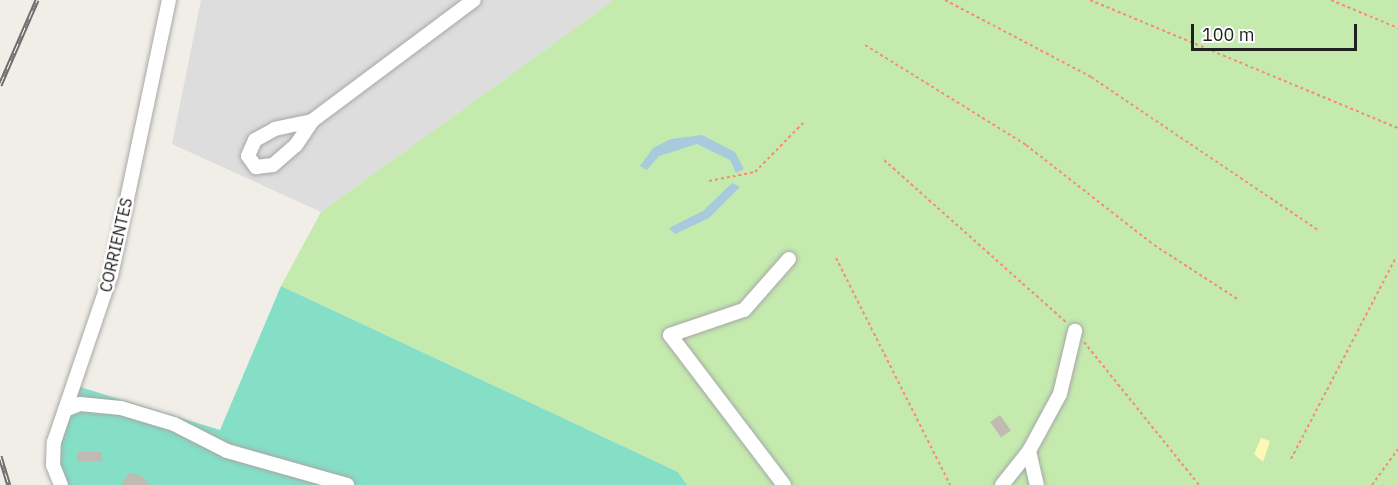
<!DOCTYPE html>
<html>
<head>
<meta charset="utf-8">
<style>
  body { margin:0 }
  #map { position:relative; width:1398px; height:485px; overflow:hidden; background:#f0eee6; font-family:"IBM Plex Sans",sans-serif }
  div>[style] { position:absolute }
  .residential>* { inset:0; background:#dedddd }
  .grass>* { inset:0; background:#c4eaad }
  .sand>* { inset:0; background:#fef8b6 }
  .pitch>* { inset:0; background:#85dec6 }
  .water>* { inset:0; background:#a7cbdd }
  .building>* { inset:0; background:#c1bab2; transform-origin:0 0 }
  .path>* { height:2px; margin-top:-1px; transform-origin:0; background:repeating-linear-gradient(90deg,#f98c6f 0 3px,transparent 0 6px) }
  .roads { filter:drop-shadow(0 0 2px #a7a7a7) drop-shadow(0 0 2px #a7a7a7) }
  .minor>* { height:14px; margin:-7px; padding:0 7px; transform-origin:7px; border-radius:7px; background:#fff }
  .rail>* { height:5px; margin-top:-2.5px; transform-origin:0; background:repeating-linear-gradient(90deg,#fff 0 9px,#6e6e6e 0 18px); box-sizing:border-box; border-block:2px solid #6e6e6e }
  span { translate:-50% -50%; white-space:nowrap; text-align:center; line-height:1.15; -webkit-text-stroke:5px #fff; paint-order:stroke }
  .street-label { font-size:16px; color:#202020 }
  .scale { position:absolute; left:1191px; top:24px; width:166px; height:27px; box-sizing:border-box; border:3px solid #202020; border-top:0; padding-left:8px; font-size:18px; line-height:21px; white-space:nowrap; color:#202020; -webkit-text-stroke:4px #fff; paint-order:stroke }
</style>
</head>
<body>
<div id="map">
  <div class="residential">
    <i style="clip-path:polygon(201px 0,614px 0,321px 212px,172px 144px)"></i>
  </div>
  <div class="grass">
    <i style="clip-path:polygon(614px 0,1398px 0,1398px 485px,687px 485px,678px 472px,281px 286px,321px 212px)"></i>
  </div>
  <div class="sand">
    <i style="clip-path:polygon(1261px 438px,1270px 441px,1263px 462px,1254px 454px)"></i>
  </div>
  <div class="pitch">
    <i style="clip-path:polygon(281px 286px,678px 472px,687px 485px,65px 485px,58px 468px,58px 438px,80px 387px,220px 430px)"></i>
  </div>
  <div class="water">
    <i style="clip-path:polygon(702px 135px,735px 152px,744px 169px,736px 173px,730px 160px,697px 144px,659px 156px,647px 170px,640px 166px,653px 148px,671px 139px)"></i>
    <i style="clip-path:polygon(732px 183px,740px 187px,709px 218px,675px 234px,669px 228px,703px 211px)"></i>
  </div>
  <div class="building">
    <i style="left:1000px;top:415px;width:19px;height:12px;rotate:55deg"></i>
    <i style="left:102px;top:452px;width:9px;height:25px;rotate:90deg"></i>
    <i style="clip-path:polygon(129px 473px,142px 476px,150px 485px,121px 485px)"></i>
  </div>
  <div class="path">
    <i style="left:945px;top:0;width:165px;rotate:27.8deg"></i>
    <i style="left:1091px;top:77px;width:275px;rotate:34deg"></i>
    <i style="left:1090px;top:0;width:334px;rotate:22.6deg"></i>
    <i style="left:1331px;top:0;width:73px;rotate:22.7deg"></i>
    <i style="left:865px;top:45px;width:190px;rotate:31.8deg"></i>
    <i style="left:1026px;top:145px;width:162px;rotate:38deg"></i>
    <i style="left:1154px;top:245px;width:101px;rotate:32.9deg"></i>
    <i style="left:884px;top:160px;width:244px;rotate:41.7deg"></i>
    <i style="left:709px;top:181px;width:47px;rotate:-11.1deg"></i>
    <i style="left:755px;top:172px;width:69px;rotate:-45.6deg"></i>
    <i style="left:836px;top:258px;width:254px;rotate:63.3deg"></i>
    <i style="left:1084px;top:342px;width:184px;rotate:51.2deg"></i>
    <i style="left:1291px;top:459px;width:228px;rotate:-62.5deg"></i>
    <i style="left:1372px;top:485px;width:44px;rotate:-54.2deg"></i>
  </div>
  <div class="roads">
    <div class="minor">
      <i style="left:312px;top:121px;width:38px;rotate:168deg"></i>
      <i style="left:275px;top:129px;width:23px;rotate:151deg"></i>
      <i style="left:255px;top:140px;width:17px;rotate:114deg"></i>
      <i style="left:248px;top:156px;width:14px;rotate:54deg"></i>
      <i style="left:256px;top:167px;width:17px;rotate:-7deg"></i>
      <i style="left:273px;top:165px;width:30px;rotate:-41deg"></i>
      <i style="left:296px;top:145px;width:29px;rotate:-56deg"></i>
      <i style="left:312px;top:121px;width:202px;rotate:-36.8deg"></i>
      <i style="left:65px;top:410px;width:16px;rotate:-22deg"></i>
      <i style="left:80px;top:404px;width:41px;rotate:5.6deg"></i>
      <i style="left:121px;top:408px;width:55px;rotate:16.8deg"></i>
      <i style="left:174px;top:424px;width:59px;rotate:27deg"></i>
      <i style="left:227px;top:451px;width:125px;rotate:15.8deg"></i>
      <i style="left:1029px;top:451px;width:35px;rotate:77deg"></i>
      <i style="left:61px;top:485px;width:22px;rotate:-112deg"></i>
      <i style="left:53px;top:465px;width:23px;rotate:-88deg"></i>
      <i style="left:54px;top:442px;width:176px;rotate:-71.2deg"></i>
      <i style="left:111px;top:275px;width:281px;rotate:-78.1deg"></i>
      <i style="left:784px;top:485px;width:188px;rotate:-127.2deg"></i>
      <i style="left:670px;top:335px;width:78px;rotate:-18.7deg"></i>
      <i style="left:744px;top:310px;width:68px;rotate:-48.6deg"></i>
      <i style="left:1002px;top:485px;width:43px;rotate:-51.5deg"></i>
      <i style="left:1029px;top:451px;width:65px;rotate:-61.5deg"></i>
      <i style="left:1060px;top:394px;width:65px;rotate:-76.6deg"></i>
    </div>
  </div>
  <div class="rail">
    <i style="left:0;top:85px;width:93px;rotate:-66.5deg"></i>
    <i style="left:0;top:456px;width:30px;rotate:73deg"></i>
  </div>
  <div class="street-label">
    <span style="left:116px;top:245px;rotate:-77deg">CORRIENTES</span>
  </div>
  <div class="scale">100 m</div>
</div>
</body>
</html>
